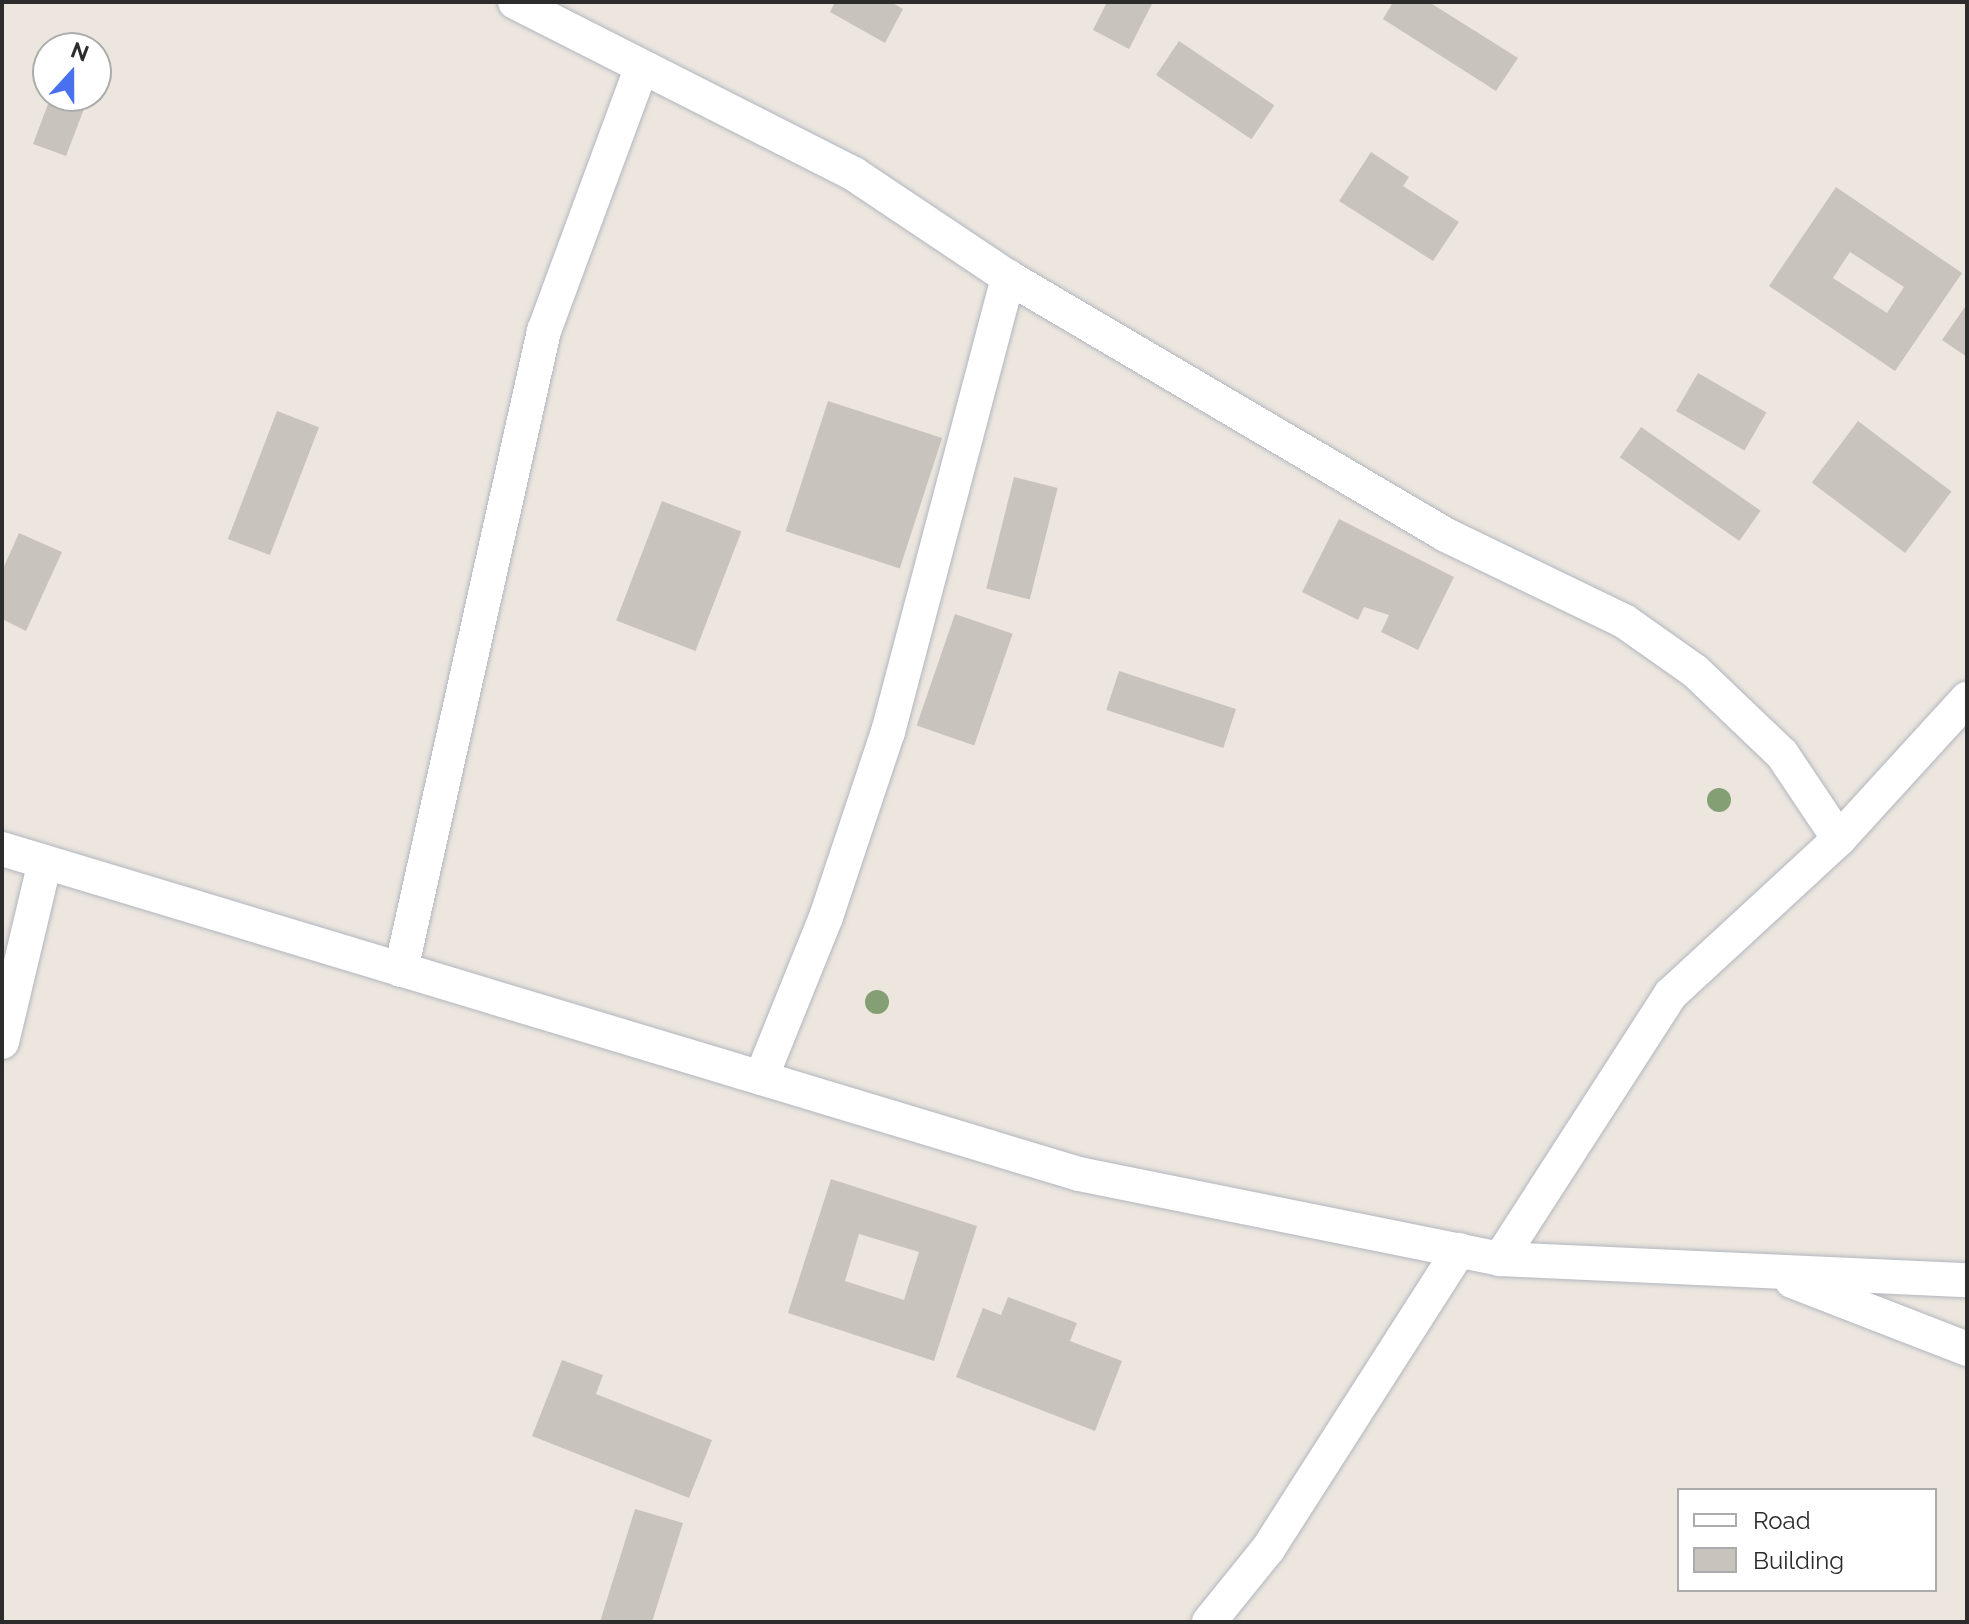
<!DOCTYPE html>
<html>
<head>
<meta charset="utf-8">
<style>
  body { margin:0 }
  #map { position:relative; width:1969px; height:1624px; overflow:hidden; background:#ece6df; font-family:Raleway,sans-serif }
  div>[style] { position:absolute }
  .building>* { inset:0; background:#c8c4bd; transform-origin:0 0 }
  .roads { filter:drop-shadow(0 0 2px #b2b6be) drop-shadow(0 0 2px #b2b6be) }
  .minor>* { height:34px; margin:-17px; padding:0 17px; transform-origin:17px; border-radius:17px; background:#fff }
  .trees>* { width:24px; height:24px; margin:-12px; border-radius:50%; background:#859f75 }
  span { translate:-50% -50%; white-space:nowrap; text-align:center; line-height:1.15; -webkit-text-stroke:6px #fff; paint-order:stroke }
  .frame { position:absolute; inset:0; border:4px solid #2c2c2c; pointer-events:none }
  .legend { position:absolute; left:1677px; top:1488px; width:260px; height:104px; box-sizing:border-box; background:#fff; border:2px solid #ababab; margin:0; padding:10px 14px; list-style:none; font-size:24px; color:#2c2c2c }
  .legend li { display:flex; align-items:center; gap:16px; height:40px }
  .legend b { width:40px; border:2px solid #ababab }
  .north { position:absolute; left:32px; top:32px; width:80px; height:80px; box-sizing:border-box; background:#fff; border:2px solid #ababab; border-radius:50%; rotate:21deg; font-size:22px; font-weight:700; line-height:32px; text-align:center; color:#2c2c2c }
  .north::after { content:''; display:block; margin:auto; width:28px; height:36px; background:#4970ef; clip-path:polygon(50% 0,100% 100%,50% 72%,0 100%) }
</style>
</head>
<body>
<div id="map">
  <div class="building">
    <i style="clip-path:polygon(835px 2px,891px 2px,903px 9px,885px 43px,830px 12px)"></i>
    <i style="clip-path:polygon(1107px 2px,1153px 2px,1129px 49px,1093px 30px)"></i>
    <i style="clip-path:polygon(1393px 2px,1429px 2px,1518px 58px,1496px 91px,1383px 19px)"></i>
    <i style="left:1179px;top:41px;width:115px;height:41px;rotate:34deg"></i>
    <i style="clip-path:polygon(51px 96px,89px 96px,66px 156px,33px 144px)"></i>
    <i style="clip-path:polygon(1371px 152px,1409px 177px,1403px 186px,1459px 222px,1433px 261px,1339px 201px)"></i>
    <i style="clip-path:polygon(evenodd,1836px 187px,1962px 273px,1895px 371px,1769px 286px,1836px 187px,1850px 252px,1904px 287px,1887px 313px,1833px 278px,1850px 252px)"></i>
    <i style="clip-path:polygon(1967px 304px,1967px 357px,1942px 340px)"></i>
    <i style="left:1698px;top:373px;width:79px;height:44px;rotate:30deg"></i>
    <i style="left:828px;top:401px;width:120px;height:137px;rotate:18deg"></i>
    <i style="left:277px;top:411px;width:45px;height:137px;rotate:21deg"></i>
    <i style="left:1858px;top:421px;width:117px;height:77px;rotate:37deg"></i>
    <i style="left:1641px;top:427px;width:146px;height:37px;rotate:35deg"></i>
    <i style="left:1014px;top:477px;width:45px;height:115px;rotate:14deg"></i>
    <i style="left:662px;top:501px;width:85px;height:128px;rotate:21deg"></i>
    <i style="clip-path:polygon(1339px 519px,1454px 577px,1418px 650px,1381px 632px,1389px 615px,1364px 607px,1358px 620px,1302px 592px)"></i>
    <i style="clip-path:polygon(19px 533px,62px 552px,26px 631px,2px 619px,2px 571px)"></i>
    <i style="left:955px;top:614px;width:61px;height:118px;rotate:19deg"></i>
    <i style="left:1119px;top:671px;width:123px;height:41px;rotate:18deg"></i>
    <i style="clip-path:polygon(evenodd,831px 1179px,977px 1226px,934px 1361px,788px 1313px,831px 1179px,859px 1234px,919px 1252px,904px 1300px,845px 1281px,859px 1234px)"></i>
    <i style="clip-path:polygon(1008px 1297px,1077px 1323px,1070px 1341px,1122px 1361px,1095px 1431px,956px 1377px,983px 1308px,1001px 1315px)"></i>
    <i style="clip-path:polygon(562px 1360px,603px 1375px,596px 1394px,712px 1440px,689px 1498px,532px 1436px)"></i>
    <i style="clip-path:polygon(635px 1509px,683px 1523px,652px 1622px,600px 1622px)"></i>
  </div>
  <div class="roads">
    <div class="minor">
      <i style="left:515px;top:2px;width:380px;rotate:26.9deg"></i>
      <i style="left:854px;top:174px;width:185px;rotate:33.8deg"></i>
      <i style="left:1008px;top:277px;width:508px;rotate:30.5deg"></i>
      <i style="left:1446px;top:535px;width:198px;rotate:25.8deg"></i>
      <i style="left:1624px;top:621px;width:87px;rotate:35.2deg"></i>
      <i style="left:1695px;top:671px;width:120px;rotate:43.7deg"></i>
      <i style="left:1782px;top:754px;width:102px;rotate:56.2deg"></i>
      <i style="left:2px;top:849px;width:1125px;rotate:16.79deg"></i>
      <i style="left:1079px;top:1174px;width:429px;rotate:11.4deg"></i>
      <i style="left:1500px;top:1259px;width:467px;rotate:2.6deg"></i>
      <i style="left:401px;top:970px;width:655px;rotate:-77.39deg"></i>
      <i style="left:544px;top:331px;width:279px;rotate:-69.7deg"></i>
      <i style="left:2px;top:1042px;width:185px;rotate:-76.6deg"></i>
      <i style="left:761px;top:1078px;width:174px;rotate:-68deg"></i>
      <i style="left:826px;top:917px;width:195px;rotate:-71.5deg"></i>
      <i style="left:888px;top:732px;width:471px;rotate:-75.2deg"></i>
      <i style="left:1500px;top:1259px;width:315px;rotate:-57.2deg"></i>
      <i style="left:1671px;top:994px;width:229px;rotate:-42.7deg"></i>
      <i style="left:1839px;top:839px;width:190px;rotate:-47.6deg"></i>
      <i style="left:1792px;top:1281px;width:188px;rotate:21.2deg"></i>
      <i style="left:1209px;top:1622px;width:94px;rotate:-51.1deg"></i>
      <i style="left:1268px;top:1549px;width:355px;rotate:-57.4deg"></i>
    </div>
  </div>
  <div class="trees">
    <i style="left:1719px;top:800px"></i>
    <i style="left:877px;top:1002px"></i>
  </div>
  <div class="frame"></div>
  <ul class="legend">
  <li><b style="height:10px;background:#fff"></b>Road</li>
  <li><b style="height:22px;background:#c8c4bd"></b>Building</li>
  </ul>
  <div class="north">N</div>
</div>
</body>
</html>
